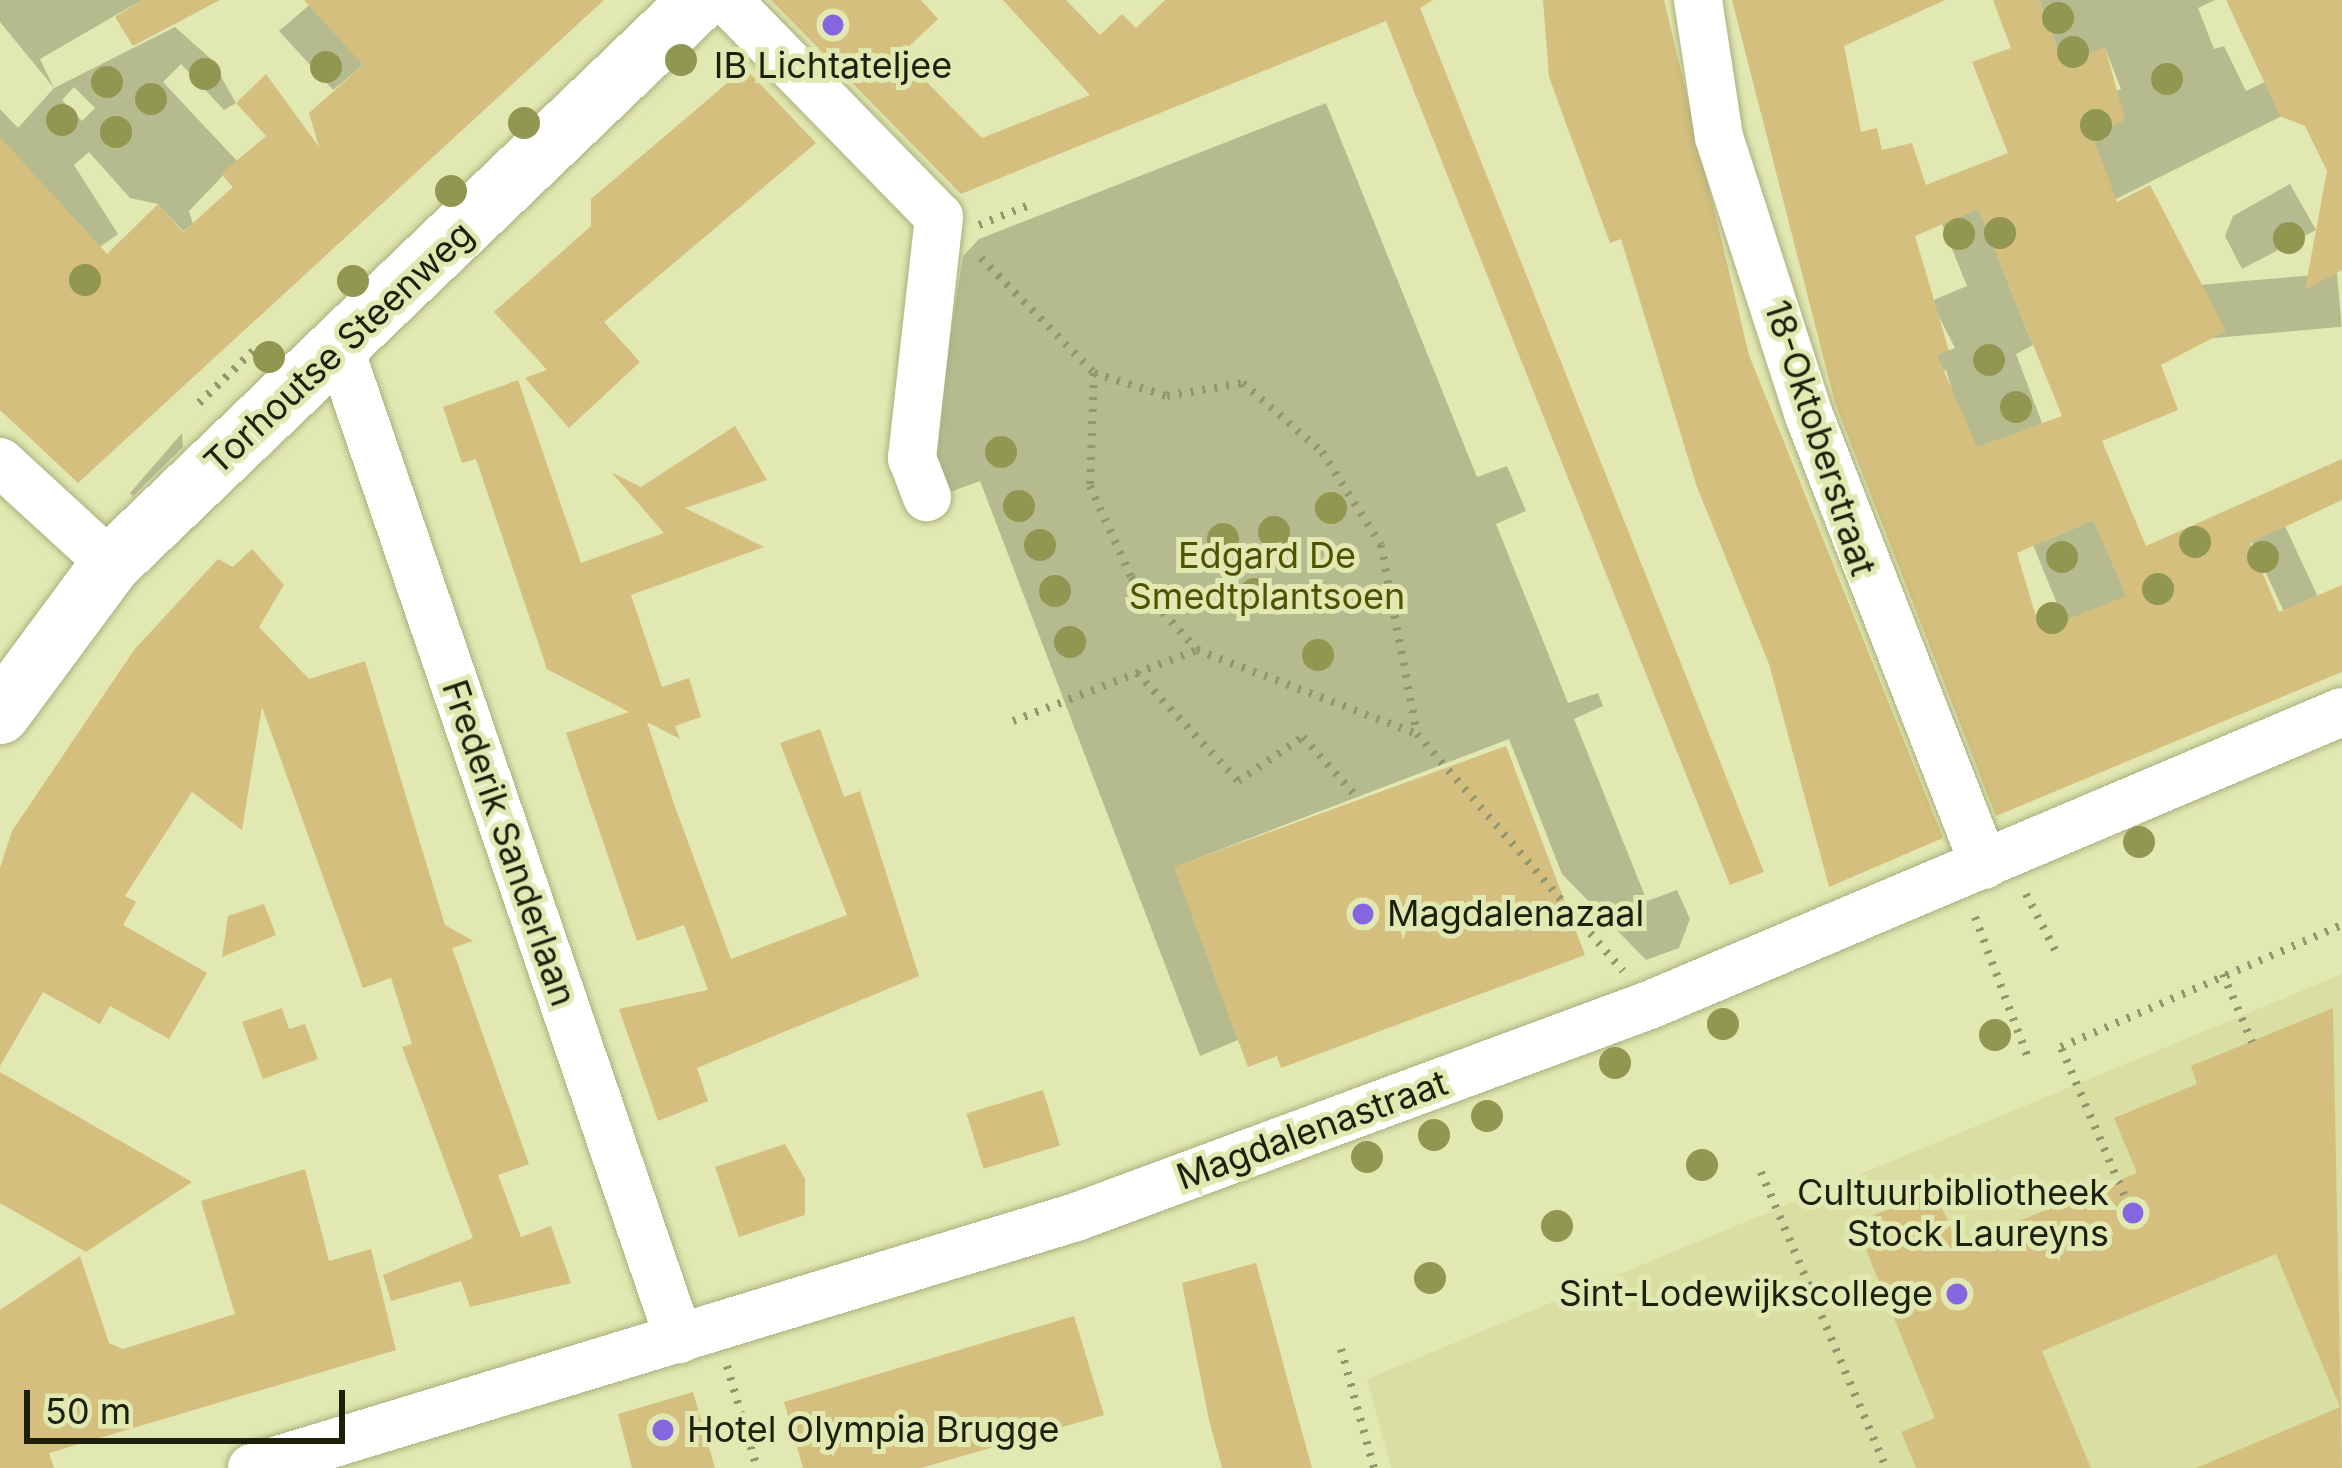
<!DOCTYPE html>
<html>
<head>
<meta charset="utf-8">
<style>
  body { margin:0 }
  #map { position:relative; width:2342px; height:1468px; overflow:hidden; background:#e2e8b2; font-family:Inter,sans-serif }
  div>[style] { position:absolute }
  .built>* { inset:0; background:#d9dfa2 }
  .green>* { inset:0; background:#b6bb8f; transform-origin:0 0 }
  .building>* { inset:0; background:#d4bf7e; transform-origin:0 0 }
  .path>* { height:8px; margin-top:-4px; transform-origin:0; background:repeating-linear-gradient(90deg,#93976f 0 3px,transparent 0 12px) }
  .roads { filter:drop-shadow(0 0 3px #abb07d) drop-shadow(0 0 3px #abb07d) }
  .minor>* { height:48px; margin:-24px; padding:0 24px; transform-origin:24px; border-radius:24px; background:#fff }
  .major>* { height:60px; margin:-30px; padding:0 30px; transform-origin:30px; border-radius:30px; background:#fff }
  .trees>* { width:32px; height:32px; margin:-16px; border-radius:50%; background:#919650 }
  .dots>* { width:33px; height:33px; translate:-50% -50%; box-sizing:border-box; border:6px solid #e2e8b2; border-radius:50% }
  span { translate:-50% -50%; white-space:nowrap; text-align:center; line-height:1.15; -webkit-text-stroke:10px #e2e8b2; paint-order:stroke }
  .poi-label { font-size:36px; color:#1e200b }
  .left { translate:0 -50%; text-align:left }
  .right { translate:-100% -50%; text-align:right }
  .street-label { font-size:36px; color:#1e200b }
  .park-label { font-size:36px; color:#4f5200 }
  .scale { position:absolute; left:24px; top:1390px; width:321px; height:54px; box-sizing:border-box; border:6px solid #1e200b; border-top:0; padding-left:15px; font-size:36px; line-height:42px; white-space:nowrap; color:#1e200b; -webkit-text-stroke:9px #e2e8b2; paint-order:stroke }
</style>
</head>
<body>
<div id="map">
  <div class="built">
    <i style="clip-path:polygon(2342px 974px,2342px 1468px,1391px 1468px,1367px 1379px)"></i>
  </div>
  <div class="green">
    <i style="clip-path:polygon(evenodd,0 0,142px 0,40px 59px,54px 88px,175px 27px,211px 59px,236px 103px,224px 110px,181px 64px,163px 82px,237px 161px,189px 211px,193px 224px,183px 231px,158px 204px,130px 198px,89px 152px,74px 165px,118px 234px,69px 269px,83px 228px,0 146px,0 109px,18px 128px,54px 88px,0 22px,0 0,74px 87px,95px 108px,82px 121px,62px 100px,74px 87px)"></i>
    <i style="clip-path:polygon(2039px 0,2215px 0,2198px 8px,2214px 49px,2224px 46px,2246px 91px,2269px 80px,2286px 114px,1998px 258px,2033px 345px,2016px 354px,2042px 423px,1973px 458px,1946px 370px,1935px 373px,1930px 358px,1955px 348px,1931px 301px,1967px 286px,1942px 224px,2100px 158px,2082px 106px,2121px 89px,2105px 48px,2063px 64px)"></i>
    <i style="clip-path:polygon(314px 1px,363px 65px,333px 90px,279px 31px)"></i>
    <i style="clip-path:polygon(1326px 103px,1477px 477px,1507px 466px,1526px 511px,1496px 524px,1568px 703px,1598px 693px,1603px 706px,1574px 719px,1647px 901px,1677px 890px,1690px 919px,1679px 948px,1646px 960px,1562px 874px,1509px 739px,1175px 867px,1238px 1040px,1200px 1056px,980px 481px,950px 492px,932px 455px,963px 256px,979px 239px)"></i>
    <i style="clip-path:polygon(2290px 184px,2316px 230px,2242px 269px,2225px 236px,2233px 216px)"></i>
    <i style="left:2337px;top:273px;width:54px;height:182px;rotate:85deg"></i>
    <i style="clip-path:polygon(182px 433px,183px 447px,133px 496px,130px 493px)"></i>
    <i style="left:2270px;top:494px;width:112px;height:37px;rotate:65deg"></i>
    <i style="clip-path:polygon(2093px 520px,2233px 601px,2064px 621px,2025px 525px,2045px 541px)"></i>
  </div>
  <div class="building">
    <i style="clip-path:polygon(142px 0,220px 0,133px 46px,115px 17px)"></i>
    <i style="clip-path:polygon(304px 0,604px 0,78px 483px,0 410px,0 137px,107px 254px,158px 204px,183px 232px,233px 187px,221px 174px,266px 136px,236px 103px,266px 74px,319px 147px,309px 113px,363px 65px)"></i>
    <i style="clip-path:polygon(771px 0,921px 0,938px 19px,900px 55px,982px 138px,1090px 95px,1003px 0,1066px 0,1100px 35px,1122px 14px,1136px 28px,1165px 0,1433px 0,1420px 8px,1764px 872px,1730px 885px,1386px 21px,961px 194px)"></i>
    <i style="clip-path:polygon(1543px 0,1664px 0,1749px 355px,1943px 838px,1829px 887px,1769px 664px,1697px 487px,1621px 239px,1610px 243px,1549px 77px)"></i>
    <i style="clip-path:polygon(evenodd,1732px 0,1945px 0,1844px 46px,1861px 132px,1877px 128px,1882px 150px,1912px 143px,1926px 185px,2008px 153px,1972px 62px,2011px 48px,1993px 0,2039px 0,2063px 64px,2105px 47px,2125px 120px,2092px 135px,2117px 202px,2150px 185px,2226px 331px,2161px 365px,2178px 410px,2102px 441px,2146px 546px,2342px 459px,2342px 500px,2250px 543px,2279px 612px,2342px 585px,2342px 672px,1996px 816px,1835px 403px,1732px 0,1978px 209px,2062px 416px,1977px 447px,1937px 355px,1949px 351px,1915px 236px,1978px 209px,1732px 0,2093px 520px,2126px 596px,2040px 630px,2017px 553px,2093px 520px)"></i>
    <i style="clip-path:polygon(2226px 0,2342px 0,2342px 270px,2305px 290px,2327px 171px,2305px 126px,2280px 116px)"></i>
    <i style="clip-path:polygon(745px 68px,816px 143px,604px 322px,640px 362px,569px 428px,525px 378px,547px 370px,494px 312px,591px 226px,591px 199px)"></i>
    <i style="clip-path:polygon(518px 380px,581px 563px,664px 533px,611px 472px,641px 487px,735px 426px,767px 480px,685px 508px,764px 547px,631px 595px,662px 687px,689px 678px,701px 717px,675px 726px,680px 739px,647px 722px,674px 804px,731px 959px,847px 915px,780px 743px,820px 729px,844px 797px,860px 791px,919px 976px,697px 1068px,708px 1101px,658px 1121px,619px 1009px,708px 990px,684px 925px,637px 941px,566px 733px,629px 712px,547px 669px,476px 459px,462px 463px,443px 407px)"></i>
    <i style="clip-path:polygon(252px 549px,284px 585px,259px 627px,309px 679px,365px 661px,445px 925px,473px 941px,452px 948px,529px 1164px,498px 1175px,521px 1237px,551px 1226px,571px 1283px,470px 1307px,461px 1281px,391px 1301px,383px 1275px,473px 1238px,402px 1047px,412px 1044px,391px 978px,363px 988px,262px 707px,242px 830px,192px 792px,125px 896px,136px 902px,123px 925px,207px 973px,169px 1039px,110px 1006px,100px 1024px,43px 992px,0 1066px,0 868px,12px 831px,134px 650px,218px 559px,233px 567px)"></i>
    <i style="clip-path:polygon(1506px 746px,1585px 955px,1281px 1068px,1277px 1056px,1248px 1067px,1174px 867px)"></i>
    <i style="clip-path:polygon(264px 904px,276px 935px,222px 957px,228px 916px)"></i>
    <i style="clip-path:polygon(282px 1008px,289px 1029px,305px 1024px,318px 1059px,263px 1079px,242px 1022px)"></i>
    <i style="clip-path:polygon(2333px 1008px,2342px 1468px,2196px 1468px,2340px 1407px,2276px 1254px,2042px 1351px,2091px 1468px,1916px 1468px,1901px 1432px,1935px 1418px,1855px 1223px,1935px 1190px,1958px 1246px,2137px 1173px,2114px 1118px,2197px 1084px,2191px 1066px)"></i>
    <i style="clip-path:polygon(0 1072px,192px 1182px,86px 1252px,0 1203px)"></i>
    <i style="left:1043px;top:1090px;width:58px;height:80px;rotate:73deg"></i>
    <i style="clip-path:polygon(785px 1144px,805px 1179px,805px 1215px,739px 1237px,715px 1167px)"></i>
    <i style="clip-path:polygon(305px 1169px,329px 1261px,371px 1249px,396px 1350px,49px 1453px,54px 1468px,0 1468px,0 1310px,80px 1256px,109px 1343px,123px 1349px,235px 1314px,201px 1201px)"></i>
    <i style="clip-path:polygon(1256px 1263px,1292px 1396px,1312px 1468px,1222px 1468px,1209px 1420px,1182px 1283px)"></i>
    <i style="clip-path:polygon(1074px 1316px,1104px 1415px,921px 1468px,803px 1468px,784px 1402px)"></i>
    <i style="clip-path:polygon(693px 1392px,715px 1468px,632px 1468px,618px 1414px)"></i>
  </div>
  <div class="path">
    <i style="left:979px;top:225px;width:57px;rotate:-21.6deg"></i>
    <i style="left:981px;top:258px;width:161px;rotate:45.5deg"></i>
    <i style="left:1094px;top:373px;width:113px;rotate:92deg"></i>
    <i style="left:1090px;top:486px;width:100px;rotate:65.7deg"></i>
    <i style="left:1131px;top:577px;width:98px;rotate:47.9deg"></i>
    <i style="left:1197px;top:650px;width:235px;rotate:20.9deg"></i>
    <i style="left:1417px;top:734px;width:314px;rotate:49deg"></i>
    <i style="left:1094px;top:373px;width:77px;rotate:17.5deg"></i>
    <i style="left:1167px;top:396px;width:77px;rotate:-9.7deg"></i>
    <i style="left:1243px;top:383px;width:105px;rotate:41.1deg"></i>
    <i style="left:1322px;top:452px;width:110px;rotate:57.6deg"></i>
    <i style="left:1381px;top:545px;width:192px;rotate:79.2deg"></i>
    <i style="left:199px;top:403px;width:75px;rotate:-43.9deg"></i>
    <i style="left:1137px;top:673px;width:148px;rotate:46.9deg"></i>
    <i style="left:1238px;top:781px;width:78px;rotate:-34.1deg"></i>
    <i style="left:1303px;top:737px;width:75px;rotate:48.2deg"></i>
    <i style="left:1013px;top:721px;width:197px;rotate:-21.1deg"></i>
    <i style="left:2026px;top:894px;width:63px;rotate:62.6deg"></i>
    <i style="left:1975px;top:917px;width:154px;rotate:69.4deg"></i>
    <i style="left:2223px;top:974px;width:74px;rotate:66.9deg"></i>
    <i style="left:1761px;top:1172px;width:321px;rotate:67.1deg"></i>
    <i style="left:2124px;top:1195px;width:161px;rotate:-113.1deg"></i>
    <i style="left:2061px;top:1047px;width:306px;rotate:-23.5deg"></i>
    <i style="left:1341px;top:1349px;width:123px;rotate:74.5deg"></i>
    <i style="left:727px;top:1366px;width:106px;rotate:73.6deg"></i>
  </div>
  <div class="roads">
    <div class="minor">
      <i style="left:727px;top:0;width:303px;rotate:45.7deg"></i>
      <i style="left:939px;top:217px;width:243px;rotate:96.4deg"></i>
      <i style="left:912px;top:458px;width:42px;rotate:69deg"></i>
      <i style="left:1698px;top:0;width:139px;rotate:81.3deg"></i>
      <i style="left:1719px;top:137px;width:290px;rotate:72.1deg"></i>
      <i style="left:1808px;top:413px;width:485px;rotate:68.7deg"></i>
      <i style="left:339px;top:347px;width:1049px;rotate:71.08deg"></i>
      <i style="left:0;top:462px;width:151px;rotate:42.6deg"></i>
      <i style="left:252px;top:1468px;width:861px;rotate:-16.94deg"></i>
      <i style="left:1076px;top:1217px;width:614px;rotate:-20.29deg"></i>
      <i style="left:1652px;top:1004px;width:749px;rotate:-22.94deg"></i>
    </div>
    <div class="major">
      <i style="left:0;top:714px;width:187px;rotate:-53.5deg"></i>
      <i style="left:111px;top:564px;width:815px;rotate:-43.76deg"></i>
    </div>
  </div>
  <div class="trees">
    <i style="left:2058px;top:18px"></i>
    <i style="left:2073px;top:52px"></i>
    <i style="left:681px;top:60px"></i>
    <i style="left:326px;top:67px"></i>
    <i style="left:205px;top:74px"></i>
    <i style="left:2167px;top:79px"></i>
    <i style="left:107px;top:82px"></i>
    <i style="left:151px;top:99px"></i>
    <i style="left:62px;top:120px"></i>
    <i style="left:524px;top:123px"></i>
    <i style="left:2096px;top:125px"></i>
    <i style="left:116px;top:132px"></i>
    <i style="left:451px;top:191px"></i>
    <i style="left:2000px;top:233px"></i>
    <i style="left:1959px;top:234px"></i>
    <i style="left:2289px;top:238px"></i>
    <i style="left:85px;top:280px"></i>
    <i style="left:353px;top:281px"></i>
    <i style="left:269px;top:357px"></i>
    <i style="left:1989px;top:360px"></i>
    <i style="left:2016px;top:407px"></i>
    <i style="left:1001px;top:452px"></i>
    <i style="left:1019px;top:506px"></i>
    <i style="left:1331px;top:508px"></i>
    <i style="left:1274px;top:532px"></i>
    <i style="left:1223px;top:539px"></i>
    <i style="left:2195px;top:542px"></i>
    <i style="left:1040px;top:545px"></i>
    <i style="left:2062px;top:557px"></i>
    <i style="left:2263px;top:557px"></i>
    <i style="left:2158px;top:589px"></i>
    <i style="left:1055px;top:591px"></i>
    <i style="left:1255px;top:594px"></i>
    <i style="left:2052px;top:618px"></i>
    <i style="left:1070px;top:642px"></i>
    <i style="left:1318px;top:655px"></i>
    <i style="left:2139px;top:842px"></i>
    <i style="left:1723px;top:1024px"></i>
    <i style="left:1995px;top:1035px"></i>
    <i style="left:1615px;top:1063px"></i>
    <i style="left:1487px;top:1116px"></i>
    <i style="left:1434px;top:1135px"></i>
    <i style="left:1367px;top:1157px"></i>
    <i style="left:1702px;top:1165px"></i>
    <i style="left:1557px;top:1226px"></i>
    <i style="left:1430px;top:1278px"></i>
  </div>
  <div class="dots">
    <i style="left:833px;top:25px;background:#8665e0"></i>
    <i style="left:1363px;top:914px;background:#8665e0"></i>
    <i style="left:2133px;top:1213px;background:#8665e0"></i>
    <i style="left:1957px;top:1294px;background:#8665e0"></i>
    <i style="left:663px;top:1430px;background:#8665e0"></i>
  </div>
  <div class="poi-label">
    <span style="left:833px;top:66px">IB Lichtateljee</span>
    <span class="left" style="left:1387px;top:914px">Magdalenazaal</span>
    <span class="right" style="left:2109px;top:1213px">Cultuurbibliotheek<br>Stock Laureyns</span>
    <span class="right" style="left:1933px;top:1294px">Sint-Lodewijkscollege</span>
    <span class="left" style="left:687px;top:1430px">Hotel Olympia Brugge</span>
  </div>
  <div class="street-label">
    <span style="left:339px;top:348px;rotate:-43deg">Torhoutse Steenweg</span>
    <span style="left:1820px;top:438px;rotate:72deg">18-Oktoberstraat</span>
    <span style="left:509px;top:843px;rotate:71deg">Frederik Sanderlaan</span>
    <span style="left:1312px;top:1130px;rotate:-20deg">Magdalenastraat</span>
  </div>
  <div class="park-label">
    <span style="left:1267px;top:576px">Edgard De<br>Smedtplantsoen</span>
  </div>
  <div class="scale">50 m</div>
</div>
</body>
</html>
